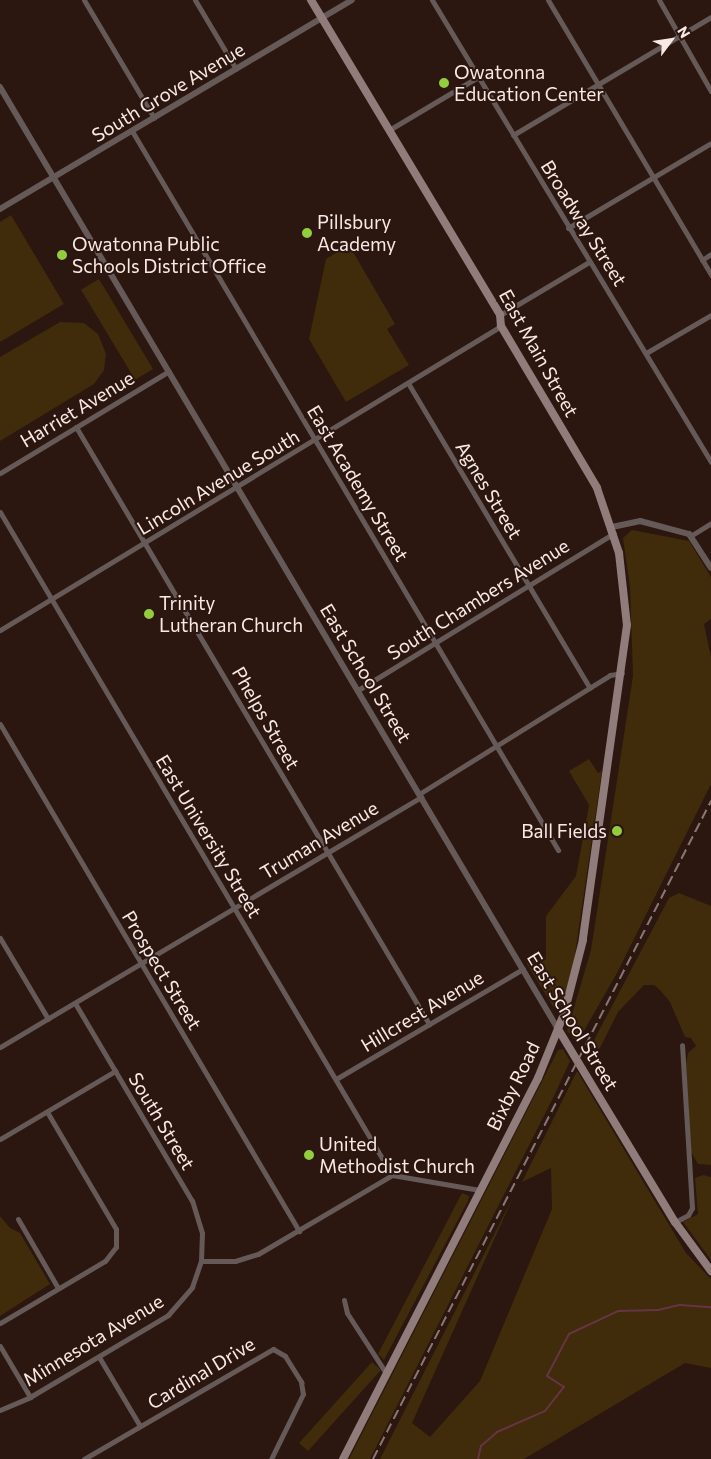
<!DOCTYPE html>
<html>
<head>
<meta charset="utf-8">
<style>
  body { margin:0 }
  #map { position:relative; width:711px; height:1459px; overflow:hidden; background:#2b1610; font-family:Commissioner,sans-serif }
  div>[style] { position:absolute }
  .green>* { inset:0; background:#402b0a; transform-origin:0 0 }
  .stream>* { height:2px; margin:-1px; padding:0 1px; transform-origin:1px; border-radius:1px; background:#673445 }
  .minor>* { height:5px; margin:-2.5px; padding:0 2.5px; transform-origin:2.5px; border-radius:2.5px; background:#665a59 }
  .tertiary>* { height:6px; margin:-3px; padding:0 3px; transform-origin:3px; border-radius:3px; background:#665a59 }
  .secondary>* { height:8px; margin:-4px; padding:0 4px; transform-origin:4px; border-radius:4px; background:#917c7c }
  .rail>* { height:2px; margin-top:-1px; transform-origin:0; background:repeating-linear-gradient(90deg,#8a7772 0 10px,transparent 0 15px) }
  .dots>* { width:14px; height:14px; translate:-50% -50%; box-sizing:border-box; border:2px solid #2b1610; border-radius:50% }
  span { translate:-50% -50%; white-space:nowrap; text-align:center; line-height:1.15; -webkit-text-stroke:4px #2b1610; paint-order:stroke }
  .poi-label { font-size:19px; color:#f9e9e4 }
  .left { translate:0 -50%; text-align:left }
  .right { translate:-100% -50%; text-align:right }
  .street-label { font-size:19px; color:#f9e9e4 }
  .north { position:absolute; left:646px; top:15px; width:50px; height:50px; -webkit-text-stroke:4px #2b1610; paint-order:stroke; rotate:59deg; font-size:14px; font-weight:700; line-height:20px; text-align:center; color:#f9e9e4 }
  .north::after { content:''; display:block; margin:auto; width:18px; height:22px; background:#f9e9e4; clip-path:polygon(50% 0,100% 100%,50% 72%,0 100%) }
</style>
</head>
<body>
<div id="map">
  <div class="green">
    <i style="clip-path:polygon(11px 215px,64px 304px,0 342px,0 222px)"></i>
    <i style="clip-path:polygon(349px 245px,395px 324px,387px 329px,409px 365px,346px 402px,309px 339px,326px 259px)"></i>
    <i style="left:99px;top:279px;width:105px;height:21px;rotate:59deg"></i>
    <i style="clip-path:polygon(60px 322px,84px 323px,98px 334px,106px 354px,104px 370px,94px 384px,0 441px,0 357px)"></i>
    <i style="clip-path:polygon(632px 530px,689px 541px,711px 577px,711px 619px,704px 624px,711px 657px,711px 784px,617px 973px,577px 1043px,567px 1031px,591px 950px,633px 676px,630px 587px,623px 538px)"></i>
    <i style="clip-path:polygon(589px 759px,598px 773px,602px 771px,574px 961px,562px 1004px,554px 1008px,525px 961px,546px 958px,546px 916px,576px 876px,589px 805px,569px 771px)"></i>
    <i style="clip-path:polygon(679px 893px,711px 906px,711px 1165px,698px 1164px,691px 1152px,686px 1064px,688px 1053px,696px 1046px,691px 1038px,685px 1037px,670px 1002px,660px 990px,654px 985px,644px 985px,618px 1012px,600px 1048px,584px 1059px,669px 898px)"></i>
    <i style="clip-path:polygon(563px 1049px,570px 1061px,555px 1094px,370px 1459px,349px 1459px,558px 1050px)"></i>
    <i style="clip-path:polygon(577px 1071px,686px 1253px,711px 1279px,711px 1368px,685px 1363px,524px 1459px,380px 1459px,514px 1195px,412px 1423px,430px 1437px,480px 1381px,552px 1209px,551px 1168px,522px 1182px)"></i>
    <i style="clip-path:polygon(703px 1175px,711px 1177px,711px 1260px,683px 1222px,698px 1214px,695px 1178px)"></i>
    <i style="clip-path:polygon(462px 1193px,469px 1196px,468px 1201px,384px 1360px,378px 1354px)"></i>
    <i style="clip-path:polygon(0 1216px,10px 1228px,20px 1233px,50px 1284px,0 1316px)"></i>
    <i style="left:372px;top:1362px;width:12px;height:109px;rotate:42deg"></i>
  </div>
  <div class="stream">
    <i style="left:478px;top:1459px;width:13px;rotate:-77deg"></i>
    <i style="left:481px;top:1446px;width:21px;rotate:-41deg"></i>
    <i style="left:497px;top:1432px;width:52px;rotate:-23.6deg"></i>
    <i style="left:545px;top:1411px;width:31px;rotate:-52deg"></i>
    <i style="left:564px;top:1387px;width:20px;rotate:-147deg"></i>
    <i style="left:547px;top:1376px;width:47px;rotate:-62.4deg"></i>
    <i style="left:569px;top:1334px;width:54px;rotate:-25.1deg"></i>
    <i style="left:618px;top:1311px;width:40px;rotate:-1.4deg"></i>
    <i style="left:658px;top:1310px;width:23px;rotate:-13deg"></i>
    <i style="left:680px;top:1305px;width:31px;rotate:4deg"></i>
  </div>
  <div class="minor">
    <i style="left:84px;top:0;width:137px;rotate:59.3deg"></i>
    <i style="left:195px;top:0;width:80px;rotate:59.3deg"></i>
    <i style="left:432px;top:0;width:540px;rotate:58.87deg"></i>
    <i style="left:548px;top:0;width:320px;rotate:59.3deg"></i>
    <i style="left:659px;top:0;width:105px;rotate:60.3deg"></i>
    <i style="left:389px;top:130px;width:104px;rotate:-30.8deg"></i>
    <i style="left:132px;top:131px;width:836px;rotate:59.35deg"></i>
    <i style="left:513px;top:135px;width:230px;rotate:-30.8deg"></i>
    <i style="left:568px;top:228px;width:166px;rotate:-30.7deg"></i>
    <i style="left:702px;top:260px;width:11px;rotate:-34deg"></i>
    <i style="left:500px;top:315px;width:104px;rotate:-30.8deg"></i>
    <i style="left:646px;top:353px;width:75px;rotate:-30.3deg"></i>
    <i style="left:408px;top:383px;width:355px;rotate:59.2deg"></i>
    <i style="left:76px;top:427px;width:694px;rotate:59.4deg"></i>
    <i style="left:0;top:473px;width:197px;rotate:-31.1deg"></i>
    <i style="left:0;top:512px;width:770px;rotate:59.41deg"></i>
    <i style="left:692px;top:535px;width:22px;rotate:-32deg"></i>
    <i style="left:0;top:630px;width:586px;rotate:-31.25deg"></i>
    <i style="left:358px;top:690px;width:300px;rotate:-31.5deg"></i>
    <i style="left:0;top:724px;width:589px;rotate:59.47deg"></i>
    <i style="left:419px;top:794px;width:225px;rotate:-31.9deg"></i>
    <i style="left:610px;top:675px;width:12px;rotate:-9deg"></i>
    <i style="left:0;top:938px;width:94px;rotate:59.3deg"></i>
    <i style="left:0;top:1047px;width:490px;rotate:-30.7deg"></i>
    <i style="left:336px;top:1079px;width:217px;rotate:-30.5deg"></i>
    <i style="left:0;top:1139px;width:134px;rotate:-30.6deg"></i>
    <i style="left:392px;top:1175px;width:89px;rotate:9.7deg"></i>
    <i style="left:18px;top:1219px;width:80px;rotate:59.9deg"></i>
    <i style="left:675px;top:1222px;width:15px;rotate:-28deg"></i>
    <i style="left:688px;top:1215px;width:8px;rotate:-60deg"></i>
    <i style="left:692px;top:1208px;width:163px;rotate:-93.5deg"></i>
    <i style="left:201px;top:1261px;width:34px"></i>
    <i style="left:235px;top:1261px;width:24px;rotate:-17deg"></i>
    <i style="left:258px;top:1254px;width:156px;rotate:-30.5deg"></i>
    <i style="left:344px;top:1300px;width:13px;rotate:77deg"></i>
    <i style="left:347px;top:1313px;width:72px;rotate:57deg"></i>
    <i style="left:0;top:1323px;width:122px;rotate:-30.6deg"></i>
    <i style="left:105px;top:1261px;width:18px;rotate:-52deg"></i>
    <i style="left:116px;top:1247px;width:18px;rotate:-90deg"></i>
    <i style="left:116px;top:1229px;width:136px;rotate:-120.5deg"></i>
    <i style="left:0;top:1346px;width:59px;rotate:59.5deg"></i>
    <i style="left:99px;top:1357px;width:80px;rotate:59.3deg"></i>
    <i style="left:0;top:1410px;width:33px;rotate:-23deg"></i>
    <i style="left:30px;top:1397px;width:161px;rotate:-30.7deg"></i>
    <i style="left:168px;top:1315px;width:37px;rotate:-49deg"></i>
    <i style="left:192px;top:1287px;width:28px;rotate:-71deg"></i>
    <i style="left:201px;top:1261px;width:28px;rotate:-88deg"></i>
    <i style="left:202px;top:1233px;width:34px;rotate:-107deg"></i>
    <i style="left:192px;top:1201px;width:230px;rotate:-120.6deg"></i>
    <i style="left:84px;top:1459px;width:219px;rotate:-30.2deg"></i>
    <i style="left:273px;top:1349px;width:14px;rotate:30deg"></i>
    <i style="left:285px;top:1356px;width:31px;rotate:58deg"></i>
    <i style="left:301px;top:1382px;width:12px;rotate:81deg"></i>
    <i style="left:303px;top:1394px;width:72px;rotate:116.2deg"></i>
  </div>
  <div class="tertiary">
    <i style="left:0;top:87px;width:1095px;rotate:59.36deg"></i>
    <i style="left:0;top:209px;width:409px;rotate:-30.7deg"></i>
    <i style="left:612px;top:527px;width:29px;rotate:-12deg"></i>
    <i style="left:640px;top:521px;width:51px;rotate:14.9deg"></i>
    <i style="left:689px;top:534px;width:40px;rotate:57.1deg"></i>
  </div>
  <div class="secondary">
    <i style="left:311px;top:0;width:367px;rotate:59deg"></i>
    <i style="left:500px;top:315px;width:11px;rotate:85deg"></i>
    <i style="left:501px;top:326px;width:188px;rotate:59.3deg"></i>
    <i style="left:597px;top:488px;width:69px;rotate:71.3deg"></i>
    <i style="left:619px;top:553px;width:72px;rotate:83.7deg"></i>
    <i style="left:627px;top:625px;width:318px;rotate:98deg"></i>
    <i style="left:583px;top:940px;width:76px;rotate:104.4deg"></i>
    <i style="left:564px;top:1014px;width:69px;rotate:112.1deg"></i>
    <i style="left:538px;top:1078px;width:428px;rotate:117.1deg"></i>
    <i style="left:558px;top:1029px;width:226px;rotate:58.8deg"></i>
    <i style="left:675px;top:1222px;width:61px;rotate:53.7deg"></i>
  </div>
  <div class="rail">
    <i style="left:373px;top:1459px;width:740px;rotate:-62.81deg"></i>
  </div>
  <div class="dots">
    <i style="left:444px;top:83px;background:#92cd3e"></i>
    <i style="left:307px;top:233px;background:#92cd3e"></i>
    <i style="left:62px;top:255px;background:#92cd3e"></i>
    <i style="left:149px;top:614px;background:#92cd3e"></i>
    <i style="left:617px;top:831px;background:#92cd3e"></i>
    <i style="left:309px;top:1155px;background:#92cd3e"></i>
  </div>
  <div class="poi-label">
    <span class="left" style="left:454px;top:83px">Owatonna<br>Education Center</span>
    <span class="left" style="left:317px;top:233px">Pillsbury<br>Academy</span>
    <span class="left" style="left:72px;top:255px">Owatonna Public<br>Schools District Office</span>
    <span class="left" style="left:159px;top:614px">Trinity<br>Lutheran Church</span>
    <span class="right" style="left:607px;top:831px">Ball Fields</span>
    <span class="left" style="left:319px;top:1155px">United<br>Methodist Church</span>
  </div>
  <div class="street-label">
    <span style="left:168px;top:92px;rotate:-31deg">South Grove Avenue</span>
    <span style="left:584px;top:223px;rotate:58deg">Broadway Street</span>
    <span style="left:539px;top:353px;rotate:61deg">East Main Street</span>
    <span style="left:77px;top:409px;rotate:-31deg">Harriet Avenue</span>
    <span style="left:218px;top:482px;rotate:-31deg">Lincoln Avenue South</span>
    <span style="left:358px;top:483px;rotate:59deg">East Academy Street</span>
    <span style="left:489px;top:490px;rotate:59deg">Agnes Street</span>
    <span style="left:478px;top:599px;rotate:-32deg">South Chambers Avenue</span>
    <span style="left:366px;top:673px;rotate:59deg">East School Street</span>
    <span style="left:266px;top:718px;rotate:60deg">Phelps Street</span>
    <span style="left:209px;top:836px;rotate:59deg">East University Street</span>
    <span style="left:319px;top:840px;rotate:-31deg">Truman Avenue</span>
    <span style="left:162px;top:970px;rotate:59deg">Prospect Street</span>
    <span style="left:422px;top:1011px;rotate:-31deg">Hillcrest Avenue</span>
    <span style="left:573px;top:1021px;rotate:59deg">East School Street</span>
    <span style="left:513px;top:1086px;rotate:-64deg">Bixby Road</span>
    <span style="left:162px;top:1121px;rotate:59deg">South Street</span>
    <span style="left:93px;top:1340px;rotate:-31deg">Minnesota Avenue</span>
    <span style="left:201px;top:1373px;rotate:-31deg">Cardinal Drive</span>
  </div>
  <div class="north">N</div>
</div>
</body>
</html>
